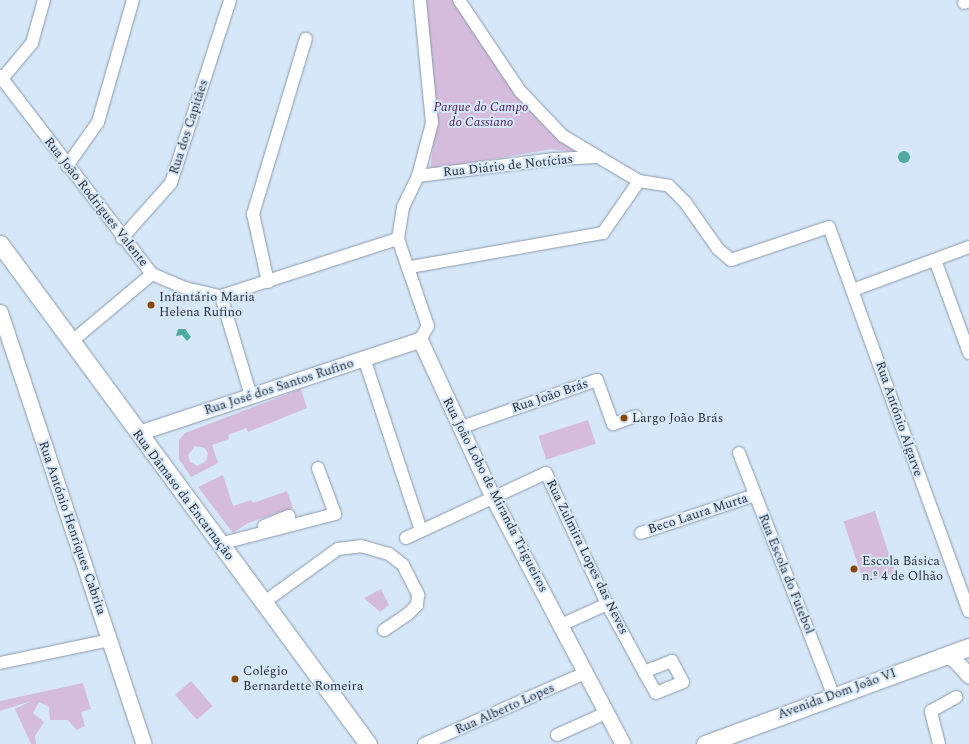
<!DOCTYPE html>
<html>
<head>
<meta charset="utf-8">
<style>
  body { margin:0 }
  #map { position:relative; width:969px; height:744px; overflow:hidden; background:#d6e7f9; font-family:Spectral,serif }
  div>[style] { position:absolute }
  .green>* { inset:0; background:#d5bcdd; transform-origin:0 0 }
  .water>* { inset:0; background:#4fab9f }
  .round { border-radius:50% }
  .roads { filter:drop-shadow(0 0 1px #8a99aa) drop-shadow(0 0 1px #8a99aa) }
  .minor>* { height:12px; margin:-6px; padding:0 6px; transform-origin:6px; border-radius:6px; background:#fff }
  .tertiary>* { height:15px; margin:-7.5px; padding:0 7.5px; transform-origin:7.5px; border-radius:7.5px; background:#fff }
  .secondary>* { height:17px; margin:-8.5px; padding:0 8.5px; transform-origin:8.5px; border-radius:8.5px; background:#fff }
  .dots>* { width:11px; height:11px; translate:-50% -50%; box-sizing:border-box; border:2px solid #d6e7f9; border-radius:50% }
  span { translate:-50% -50%; white-space:nowrap; text-align:center; line-height:1.15; -webkit-text-stroke:4px #d6e7f9; paint-order:stroke }
  .park-label { font-size:13px; color:#4b1859; font-style:italic }
  .street-label { font-size:13px; color:#2b3138 }
  .poi-label { font-size:13px; color:#2b3138 }
  .left { translate:0 -50%; text-align:left }
</style>
</head>
<body>
<div id="map">
  <div class="green">
    <i style="clip-path:polygon(426px 0,453px 0,480px 44px,557px 138px,575px 152px,552px 149px,430px 170px,436px 124px)"></i>
    <i style="clip-path:polygon(evenodd,301px 389px,307px 408px,248px 432px,246px 428px,228px 435px,229px 439px,212px 445px,218px 463px,191px 477px,179px 459px,179px 440px,185px 433px,301px 389px,195px 446px,205px 448px,208px 454px,206px 461px,198px 466px,190px 462px,188px 455px,195px 446px)"></i>
    <i style="left:588px;top:420px;width:25px;height:52px;rotate:72deg"></i>
    <i style="clip-path:polygon(223px 475px,233px 506px,251px 500px,253px 503px,287px 491px,293px 508px,248px 523px,233px 533px,198px 487px)"></i>
    <i style="left:875px;top:511px;width:65px;height:33px;rotate:72deg"></i>
    <i style="clip-path:polygon(381px 589px,389px 605px,380px 612px,364px 598px)"></i>
    <i style="left:191px;top:681px;width:33px;height:21px;rotate:49deg"></i>
    <i style="clip-path:polygon(83px 683px,91px 709px,81px 712px,85px 726px,77px 730px,68px 720px,50px 720px,49px 707px,39px 702px,33px 713px,44px 722px,35px 736px,36px 744px,31px 744px,15px 709px,31px 701px,0 711px,0 701px)"></i>
  </div>
  <div class="water">
    <i class="round" style="left:898px;top:151px;width:12px;height:12px"></i>
    <i style="clip-path:polygon(178px 329px,185px 329px,191px 337px,187px 341px,182px 335px,176px 336px)"></i>
  </div>
  <div class="roads">
    <div class="minor">
      <i style="left:459px;top:0;width:110px;rotate:56.2deg"></i>
      <i style="left:520px;top:91px;width:62px;rotate:46.3deg"></i>
      <i style="left:563px;top:136px;width:88px;rotate:30.6deg"></i>
      <i style="left:639px;top:181px;width:30px;rotate:9deg"></i>
      <i style="left:669px;top:186px;width:23px;rotate:45deg"></i>
      <i style="left:685px;top:202px;width:57px;rotate:54.9deg"></i>
      <i style="left:718px;top:249px;width:17px;rotate:40deg"></i>
      <i style="left:731px;top:260px;width:103px;rotate:-18.6deg"></i>
      <i style="left:829px;top:227px;width:409px;rotate:70deg"></i>
      <i style="left:964px;top:3px;width:5px;rotate:-22deg"></i>
      <i style="left:0;top:76px;width:250px;rotate:52.5deg"></i>
      <i style="left:152px;top:274px;width:36px;rotate:23deg"></i>
      <i style="left:185px;top:288px;width:37px;rotate:13deg"></i>
      <i style="left:221px;top:296px;width:186px;rotate:-17.9deg"></i>
      <i style="left:2px;top:79px;width:47px;rotate:-50.2deg"></i>
      <i style="left:32px;top:43px;width:45px;rotate:-74.4deg"></i>
      <i style="left:67px;top:166px;width:54px;rotate:-54.8deg"></i>
      <i style="left:98px;top:122px;width:127px;rotate:-74deg"></i>
      <i style="left:418px;top:176px;width:137px;rotate:-7.1deg"></i>
      <i style="left:554px;top:159px;width:43px;rotate:-2.7deg"></i>
      <i style="left:122px;top:238px;width:74px;rotate:-48.3deg"></i>
      <i style="left:171px;top:183px;width:192px;rotate:-72.1deg"></i>
      <i style="left:398px;top:239px;width:32px;rotate:-81deg"></i>
      <i style="left:403px;top:207px;width:34px;rotate:-64deg"></i>
      <i style="left:418px;top:176px;width:55px;rotate:-75.2deg"></i>
      <i style="left:432px;top:123px;width:124px;rotate:-95.6deg"></i>
      <i style="left:398px;top:239px;width:92px;rotate:71deg"></i>
      <i style="left:428px;top:326px;width:16px;rotate:120deg"></i>
      <i style="left:935px;top:260px;width:99px;rotate:69.9deg"></i>
      <i style="left:410px;top:267px;width:196px;rotate:-10deg"></i>
      <i style="left:603px;top:233px;width:63px;rotate:-55.3deg"></i>
      <i style="left:268px;top:282px;width:70px;rotate:-102.4deg"></i>
      <i style="left:253px;top:214px;width:183px;rotate:-73.2deg"></i>
      <i style="left:853px;top:290px;width:124px;rotate:-20.3deg"></i>
      <i style="left:221px;top:296px;width:104px;rotate:73.3deg"></i>
      <i style="left:71px;top:342px;width:106px;rotate:-40deg"></i>
      <i style="left:364px;top:358px;width:181px;rotate:71.7deg"></i>
      <i style="left:459px;top:428px;width:146px;rotate:-19.2deg"></i>
      <i style="left:597px;top:380px;width:47px;rotate:70deg"></i>
      <i style="left:613px;top:424px;width:24px;rotate:-19deg"></i>
      <i style="left:739px;top:453px;width:259px;rotate:68.7deg"></i>
      <i style="left:264px;top:526px;width:27px;rotate:-22deg"></i>
      <i style="left:641px;top:533px;width:120px;rotate:-18.4deg"></i>
      <i style="left:406px;top:538px;width:154px;rotate:-24.9deg"></i>
      <i style="left:546px;top:473px;width:145px;rotate:65deg"></i>
      <i style="left:607px;top:604px;width:77px;rotate:61.4deg"></i>
      <i style="left:644px;top:672px;width:24px;rotate:60deg"></i>
      <i style="left:656px;top:693px;width:29px;rotate:-22deg"></i>
      <i style="left:683px;top:682px;width:24px;rotate:-118deg"></i>
      <i style="left:672px;top:661px;width:30px;rotate:159deg"></i>
      <i style="left:219px;top:544px;width:120px;rotate:-14.5deg"></i>
      <i style="left:335px;top:514px;width:49px;rotate:-110.3deg"></i>
      <i style="left:263px;top:603px;width:92px;rotate:-35.8deg"></i>
      <i style="left:338px;top:549px;width:23px;rotate:-7deg"></i>
      <i style="left:361px;top:546px;width:29px;rotate:16deg"></i>
      <i style="left:389px;top:554px;width:18px;rotate:38deg"></i>
      <i style="left:403px;top:565px;width:34px;rotate:63deg"></i>
      <i style="left:418px;top:595px;width:10px;rotate:96deg"></i>
      <i style="left:417px;top:605px;width:13px;rotate:135deg"></i>
      <i style="left:408px;top:614px;width:29px;rotate:146deg"></i>
      <i style="left:561px;top:625px;width:51px;rotate:-24.5deg"></i>
      <i style="left:0;top:663px;width:112px;rotate:-11.8deg"></i>
      <i style="left:557px;top:735px;width:54px;rotate:-24.2deg"></i>
      <i style="left:424px;top:744px;width:176px;rotate:-23.8deg"></i>
      <i style="left:939px;top:744px;width:34px;rotate:-104deg"></i>
      <i style="left:931px;top:711px;width:29px;rotate:-29deg"></i>
    </div>
    <div class="tertiary">
      <i style="left:0;top:312px;width:455px;rotate:71.6deg"></i>
      <i style="left:138px;top:433px;width:297px;rotate:-18.3deg"></i>
      <i style="left:420px;top:340px;width:172px;rotate:65.2deg"></i>
      <i style="left:492px;top:496px;width:280px;rotate:62.2deg"></i>
      <i style="left:941px;top:656px;width:12px;rotate:9deg"></i>
      <i style="left:953px;top:658px;width:24px;rotate:48deg"></i>
    </div>
    <div class="secondary">
      <i style="left:0;top:244px;width:621px;rotate:53.65deg"></i>
      <i style="left:705px;top:744px;width:281px;rotate:-20.2deg"></i>
    </div>
  </div>
  <div class="dots">
    <i style="left:151px;top:305px;background:#864907"></i>
    <i style="left:624px;top:418px;background:#864907"></i>
    <i style="left:854px;top:569px;background:#864907"></i>
    <i style="left:235px;top:679px;background:#864907"></i>
  </div>
  <div class="park-label">
    <span style="left:481px;top:115px">Parque do Campo<br>do Cassiano</span>
  </div>
  <div class="street-label">
    <span style="left:189px;top:127px;rotate:-72deg">Rua dos Capitães</span>
    <span style="left:508px;top:166px;rotate:-6deg">Rua Diário de Notícias</span>
    <span style="left:96px;top:202px;rotate:52deg">Rua João Rodrigues Valente</span>
    <span style="left:279px;top:387px;rotate:-18deg">Rua José dos Santos Rufino</span>
    <span style="left:550px;top:396px;rotate:-19deg">Rua João Brás</span>
    <span style="left:899px;top:419px;rotate:71deg">Rua António Algarve</span>
    <span style="left:183px;top:495px;rotate:53deg">Rua Dâmaso da Encarnação</span>
    <span style="left:495px;top:495px;rotate:63deg">Rua João Lobo de Miranda Trigueiros</span>
    <span style="left:698px;top:514px;rotate:-18deg">Beco Laura Murta</span>
    <span style="left:72px;top:528px;rotate:71deg">Rua António Henriques Cabrita</span>
    <span style="left:587px;top:557px;rotate:64deg">Rua Zulmira Lopes das Neves</span>
    <span style="left:786px;top:574px;rotate:68deg">Rua Escola do Futebol</span>
    <span style="left:837px;top:694px;rotate:-20deg">Avenida Dom João VI</span>
    <span style="left:505px;top:709px;rotate:-24deg">Rua Alberto Lopes</span>
  </div>
  <div class="poi-label">
    <span class="left" style="left:159px;top:305px">Infantário Maria<br>Helena Rufino</span>
    <span class="left" style="left:632px;top:418px">Largo João Brás</span>
    <span class="left" style="left:862px;top:569px">Escola Básica<br>n.º 4 de Olhão</span>
    <span class="left" style="left:243px;top:679px">Colégio<br>Bernardette Romeira</span>
  </div>
</div>
</body>
</html>
